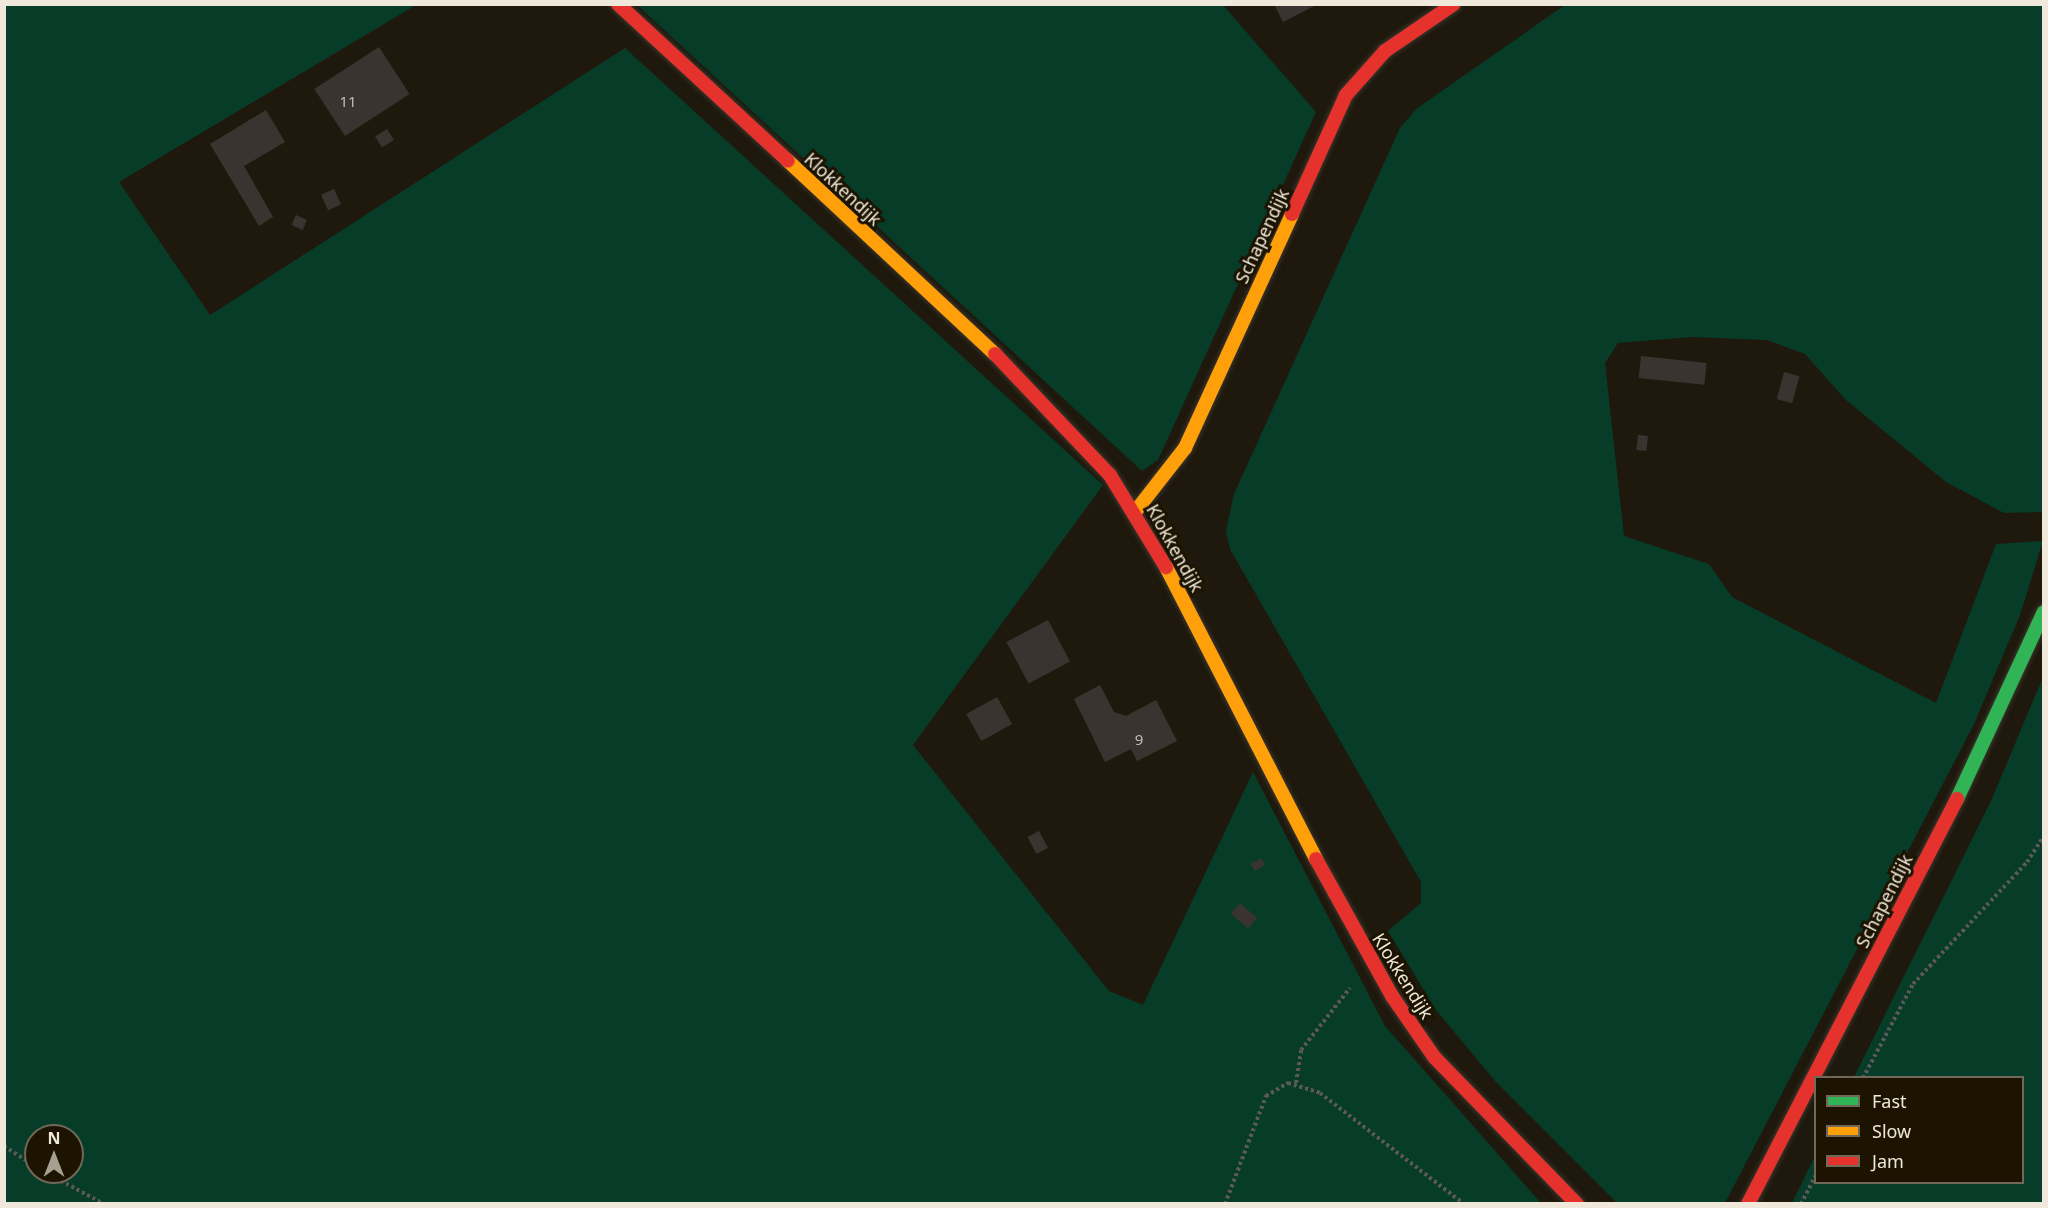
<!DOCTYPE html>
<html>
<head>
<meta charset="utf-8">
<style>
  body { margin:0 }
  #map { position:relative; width:2048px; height:1208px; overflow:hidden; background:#1f190d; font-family:"Noto Sans",sans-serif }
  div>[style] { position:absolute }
  .green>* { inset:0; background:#063c28 }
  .building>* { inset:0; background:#3a3431; transform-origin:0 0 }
  .path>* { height:4px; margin-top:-2px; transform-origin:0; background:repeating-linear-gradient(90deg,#5d5956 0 3px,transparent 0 6px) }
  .roads { filter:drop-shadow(0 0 2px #3a352c) drop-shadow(0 0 2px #3a352c) }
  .fast>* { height:14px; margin:-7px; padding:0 7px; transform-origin:7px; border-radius:7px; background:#30b455 }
  .slow>* { height:14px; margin:-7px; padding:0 7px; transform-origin:7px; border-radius:7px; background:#ff9f0a }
  .jam>* { height:14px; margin:-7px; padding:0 7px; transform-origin:7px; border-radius:7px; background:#e5322d }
  span { translate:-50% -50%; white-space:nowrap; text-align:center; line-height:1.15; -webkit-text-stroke:6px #1c1300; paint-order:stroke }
  .number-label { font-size:15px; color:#c2bbb0 }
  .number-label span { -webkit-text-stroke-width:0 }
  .street-label { font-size:18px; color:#efe8db }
  .frame { position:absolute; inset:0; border:6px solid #efe8db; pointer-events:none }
  .legend { position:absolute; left:1814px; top:1076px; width:210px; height:108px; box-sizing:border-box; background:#1c1300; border:2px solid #706858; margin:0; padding:8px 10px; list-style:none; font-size:18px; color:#efe8db }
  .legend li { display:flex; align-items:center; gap:12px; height:30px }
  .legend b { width:30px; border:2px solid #706858 }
  .north { position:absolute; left:24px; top:1124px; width:60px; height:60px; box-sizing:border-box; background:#1c1300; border:2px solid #706858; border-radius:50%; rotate:0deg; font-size:16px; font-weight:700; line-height:24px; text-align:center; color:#efe8db }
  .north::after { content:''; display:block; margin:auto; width:21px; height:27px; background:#a6a093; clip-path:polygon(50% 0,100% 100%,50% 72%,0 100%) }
</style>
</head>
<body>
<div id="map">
  <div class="green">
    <i style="clip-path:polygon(evenodd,5px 4px,416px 5px,119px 182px,210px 315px,625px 48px,1103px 485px,913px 745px,1109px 991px,1143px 1005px,1253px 772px,1385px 1026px,1541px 1203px,5px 1204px,5px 4px,36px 1136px,72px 1136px,72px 1172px,36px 1172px,36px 1136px)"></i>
    <i style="clip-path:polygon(637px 5px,1223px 5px,1316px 112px,1158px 460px,1142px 471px)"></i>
    <i style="clip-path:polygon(1565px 5px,2043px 5px,2043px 512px,2004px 513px,1946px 482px,1846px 400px,1805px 354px,1767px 340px,1692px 337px,1618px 343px,1605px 363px,1624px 536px,1709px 564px,1732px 597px,1936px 703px,1996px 544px,2043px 541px,2020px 615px,1974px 724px,1725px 1203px,1617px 1203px,1496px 1082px,1436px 1010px,1388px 931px,1421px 903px,1421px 882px,1230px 549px,1226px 531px,1234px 494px,1400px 128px,1416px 109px)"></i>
    <i style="clip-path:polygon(2043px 677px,2043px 1203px,1792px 1203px,1815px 1156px,1816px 1182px,2022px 1182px,2022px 1078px,1854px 1077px,1991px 801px)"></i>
  </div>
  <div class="building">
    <i style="clip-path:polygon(1274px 4px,1318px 4px,1283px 22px)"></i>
    <i style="left:379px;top:47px;width:56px;height:77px;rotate:57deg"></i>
    <i style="clip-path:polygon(266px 110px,285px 142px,244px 166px,273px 217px,259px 226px,210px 144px)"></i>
    <i style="left:387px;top:129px;width:13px;height:14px;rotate:58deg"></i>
    <i style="left:334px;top:189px;width:17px;height:14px;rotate:66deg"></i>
    <i style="left:296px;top:215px;width:12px;height:11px;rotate:24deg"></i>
    <i style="left:1641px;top:356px;width:66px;height:22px;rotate:6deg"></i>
    <i style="left:1784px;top:372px;width:16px;height:28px;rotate:15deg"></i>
    <i style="left:1638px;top:435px;width:10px;height:15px;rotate:6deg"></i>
    <i style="left:1048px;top:620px;width:47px;height:47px;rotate:62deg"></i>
    <i style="clip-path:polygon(1100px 685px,1114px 712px,1126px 716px,1156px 700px,1177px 741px,1137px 761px,1131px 749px,1105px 762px,1074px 699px)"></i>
    <i style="left:997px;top:697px;width:31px;height:35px;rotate:61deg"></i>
    <i style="left:1039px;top:831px;width:19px;height:13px;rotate:62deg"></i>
    <i style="left:1261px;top:858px;width:8px;height:12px;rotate:60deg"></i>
    <i style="left:1240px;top:903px;width:23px;height:14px;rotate:41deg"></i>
  </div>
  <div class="path">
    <i style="left:1863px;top:1078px;width:106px;rotate:-62deg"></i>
    <i style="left:1913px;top:984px;width:167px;rotate:-46.9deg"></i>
    <i style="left:2027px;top:862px;width:31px;rotate:-57deg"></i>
    <i style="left:1296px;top:1083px;width:33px;rotate:-81deg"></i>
    <i style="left:1301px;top:1050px;width:79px;rotate:-51.7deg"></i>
    <i style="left:4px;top:1146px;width:38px;rotate:33deg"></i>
    <i style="left:45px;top:1172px;width:67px;rotate:28.5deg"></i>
    <i style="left:1225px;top:1204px;width:116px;rotate:-69.2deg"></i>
    <i style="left:1266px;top:1096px;width:26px;rotate:-31deg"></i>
    <i style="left:1288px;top:1083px;width:34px;rotate:17deg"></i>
    <i style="left:1320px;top:1093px;width:182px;rotate:37.6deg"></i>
    <i style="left:1801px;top:1204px;width:33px;rotate:-63deg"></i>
  </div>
  <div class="roads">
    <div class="fast">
      <i style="left:1957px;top:799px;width:206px;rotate:-65.1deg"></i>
    </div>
    <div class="slow">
      <i style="left:788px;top:161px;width:283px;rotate:43deg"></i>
      <i style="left:1135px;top:512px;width:81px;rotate:-52deg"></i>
      <i style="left:1185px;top:448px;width:257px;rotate:-65.4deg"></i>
      <i style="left:1166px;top:567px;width:328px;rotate:62.8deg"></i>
    </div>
    <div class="jam">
      <i style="left:618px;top:4px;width:231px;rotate:42.7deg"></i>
      <i style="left:1292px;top:214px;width:131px;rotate:-65.6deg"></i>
      <i style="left:1346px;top:95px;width:59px;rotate:-48.4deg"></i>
      <i style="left:1385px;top:51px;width:83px;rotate:-34.3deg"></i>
      <i style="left:995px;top:354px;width:167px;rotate:46.5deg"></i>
      <i style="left:1110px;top:475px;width:108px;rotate:58.7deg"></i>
      <i style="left:1316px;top:859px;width:157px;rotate:61deg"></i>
      <i style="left:1392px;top:996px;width:75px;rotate:55.3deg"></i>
      <i style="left:1435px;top:1058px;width:204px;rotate:45.8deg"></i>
      <i style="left:1748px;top:1204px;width:456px;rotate:-62.7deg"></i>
    </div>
  </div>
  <div class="number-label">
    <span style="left:348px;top:102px">11</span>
    <span style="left:1139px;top:740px">9</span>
  </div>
  <div class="street-label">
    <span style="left:843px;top:189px;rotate:43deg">Klokkendijk</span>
    <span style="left:1262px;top:236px;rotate:-65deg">Schapendijk</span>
    <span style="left:1175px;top:548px;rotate:61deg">Klokkendijk</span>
    <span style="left:1884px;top:901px;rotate:-63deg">Schapendijk</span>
    <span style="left:1403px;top:976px;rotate:58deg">Klokkendijk</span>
  </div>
  <div class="frame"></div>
  <ul class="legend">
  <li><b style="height:8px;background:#30b455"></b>Fast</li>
  <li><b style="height:8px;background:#ff9f0a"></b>Slow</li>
  <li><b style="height:8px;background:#e5322d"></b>Jam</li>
  </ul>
  <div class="north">N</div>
</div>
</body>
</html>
